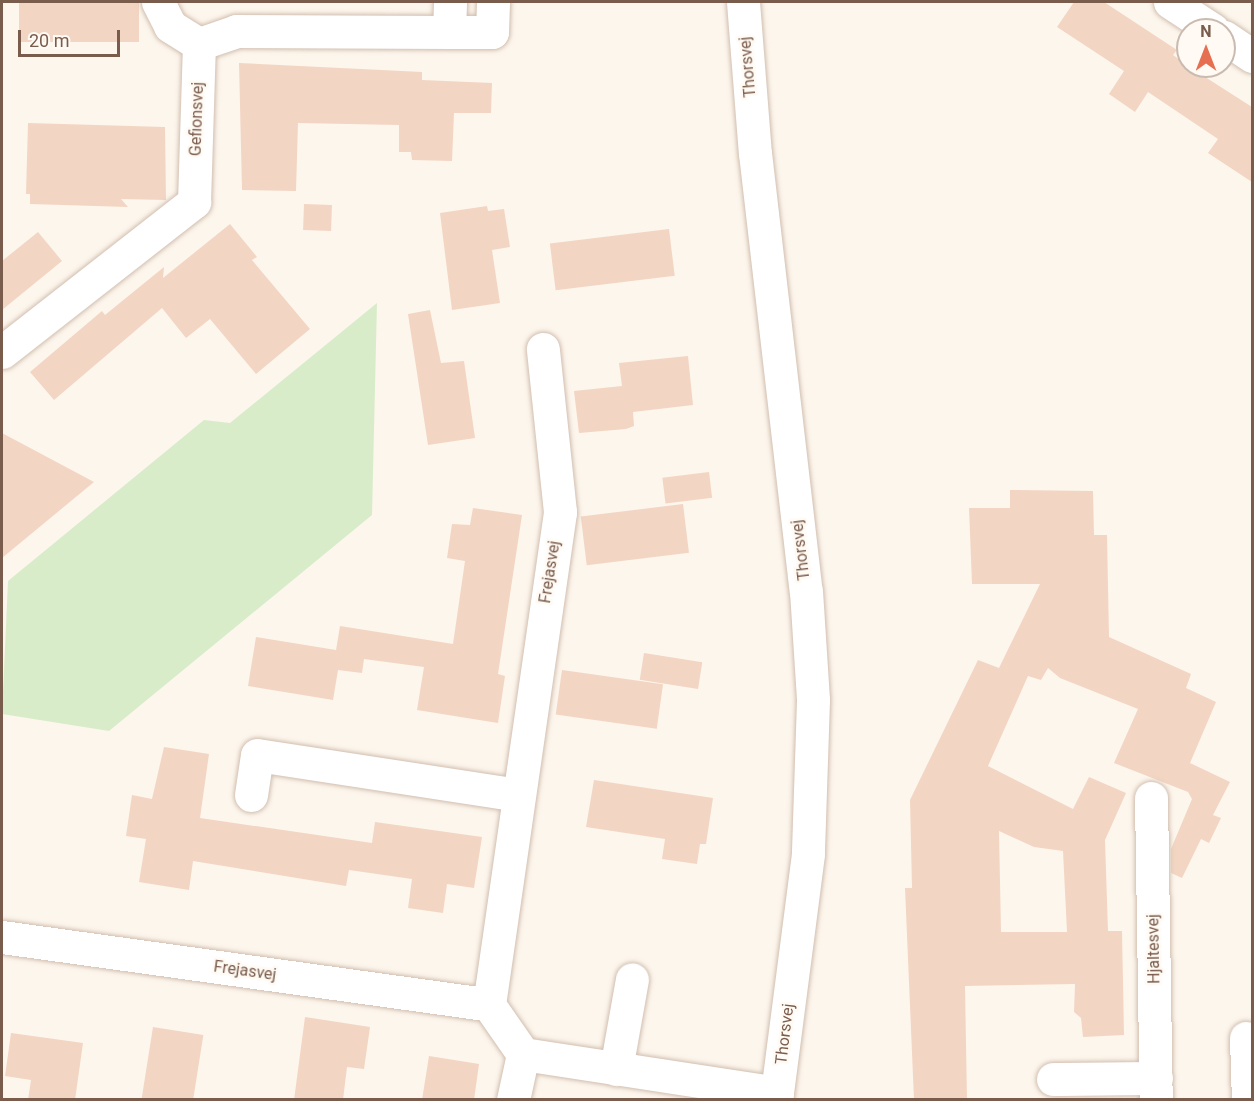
<!DOCTYPE html>
<html>
<head>
<meta charset="utf-8">
<style>
  body { margin:0 }
  #map { position:relative; width:1254px; height:1101px; overflow:hidden; background:#fdf6ec; font-family:Roboto,sans-serif }
  div>[style] { position:absolute }
  .green>* { inset:0; background:#d8ecc9 }
  .building>* { inset:0; background:#f3d5c3; transform-origin:0 0 }
  .roads { filter:drop-shadow(0 0 2px #d1beb0) drop-shadow(0 0 2px #d1beb0) }
  .minor>* { height:33px; margin:-16.5px; padding:0 16.5px; transform-origin:16.5px; border-radius:16.5px; background:#fff }
  span { translate:-50% -50%; white-space:nowrap; text-align:center; line-height:1.15; -webkit-text-stroke:5px #fffaf3; paint-order:stroke }
  .street-label { font-size:16px; color:#7a5c4d }
  .frame { position:absolute; inset:0; border:3px solid #7a5c4d; pointer-events:none }
  .north { position:absolute; left:1176px; top:18px; width:60px; height:60px; box-sizing:border-box; background:#fffaf3; border:2px solid #cabbb1; border-radius:50%; rotate:0deg; font-size:16px; font-weight:700; line-height:24px; text-align:center; color:#7a5c4d }
  .north::after { content:''; display:block; margin:auto; width:21px; height:27px; background:#e76f51; clip-path:polygon(50% 0,100% 100%,50% 72%,0 100%) }
  .scale { position:absolute; left:18px; top:30px; width:102px; height:27px; box-sizing:border-box; border:3px solid #7a5c4d; border-top:0; padding-left:8px; font-size:18px; line-height:21px; white-space:nowrap; color:#7a5c4d; -webkit-text-stroke:4px #fffaf3; paint-order:stroke }
</style>
</head>
<body>
<div id="map">
  <div class="green">
    <i style="clip-path:polygon(377px 303px,372px 515px,109px 731px,2px 714px,8px 581px,204px 420px,230px 423px)"></i>
  </div>
  <div class="building">
    <i style="left:19px;top:2px;width:120px;height:40px"></i>
    <i style="clip-path:polygon(1074px 2px,1104px 2px,1177px 50px,1173px 55px,1188px 66px,1252px 107px,1252px 182px,1208px 153px,1218px 139px,1148px 92px,1135px 112px,1109px 94px,1124px 71px,1057px 27px)"></i>
    <i style="clip-path:polygon(239px 63px,422px 72px,422px 80px,492px 83px,491px 113px,454px 113px,452px 161px,412px 160px,411px 152px,399px 152px,399px 125px,298px 123px,296px 191px,242px 190px)"></i>
    <i style="clip-path:polygon(28px 123px,165px 127px,166px 200px,121px 199px,128px 207px,30px 204px,30px 194px,26px 194px)"></i>
    <i style="left:304px;top:204px;width:28px;height:26px;rotate:2deg"></i>
    <i style="clip-path:polygon(487px 206px,488px 211px,504px 209px,510px 247px,492px 250px,500px 303px,452px 310px,440px 213px)"></i>
    <i style="clip-path:polygon(230px 224px,257px 257px,252px 260px,310px 329px,256px 374px,210px 319px,186px 338px,162px 308px,54px 400px,30px 372px,102px 311px,105px 315px,164px 267px,163px 278px)"></i>
    <i style="left:669px;top:229px;width:47px;height:120px;rotate:83deg"></i>
    <i style="clip-path:polygon(38px 232px,62px 261px,2px 310px,2px 261px)"></i>
    <i style="clip-path:polygon(430px 310px,441px 363px,464px 361px,475px 438px,428px 445px,408px 314px)"></i>
    <i style="clip-path:polygon(688px 356px,693px 405px,633px 412px,634px 426px,626px 429px,579px 433px,574px 391px,622px 386px,619px 363px)"></i>
    <i style="clip-path:polygon(2px 433px,94px 482px,2px 558px)"></i>
    <i style="left:709px;top:472px;width:26px;height:47px;rotate:83deg"></i>
    <i style="clip-path:polygon(evenodd,1010px 490px,1093px 491px,1094px 535px,1107px 535px,1109px 637px,1191px 674px,1186px 688px,1216px 702px,1190px 763px,1230px 782px,1213px 815px,1221px 818px,1209px 843px,1201px 839px,1182px 878px,1171px 873px,1171px 849px,1192px 799px,1188px 792px,1114px 763px,1138px 709px,1060px 678px,1048px 668px,1041px 680px,1028px 676px,988px 766px,1073px 809px,1089px 777px,1126px 793px,1105px 840px,1108px 931px,1122px 931px,1124px 1035px,1083px 1037px,1081px 1018px,1074px 1012px,1075px 984px,965px 986px,967px 1100px,914px 1100px,905px 888px,912px 888px,910px 800px,978px 660px,999px 668px,1040px 584px,972px 584px,969px 508px,1010px 508px,1010px 490px,999px 831px,1034px 847px,1063px 851px,1067px 932px,1001px 932px,999px 831px)"></i>
    <i style="left:683px;top:504px;width:49px;height:103px;rotate:83deg"></i>
    <i style="clip-path:polygon(473px 508px,522px 515px,498px 674px,505px 676px,498px 723px,417px 710px,424px 667px,364px 659px,362px 673px,338px 670px,333px 700px,248px 686px,256px 637px,336px 650px,340px 626px,453px 644px,465px 561px,447px 558px,452px 524px,470px 525px)"></i>
    <i style="left:644px;top:653px;width:59px;height:27px;rotate:9deg"></i>
    <i style="left:562px;top:670px;width:102px;height:45px;rotate:8deg"></i>
    <i style="clip-path:polygon(164px 747px,209px 754px,200px 818px,372px 843px,375px 822px,482px 837px,474px 888px,447px 884px,443px 913px,408px 908px,412px 879px,349px 870px,346px 886px,193px 861px,189px 890px,139px 882px,146px 839px,126px 836px,132px 795px,152px 799px)"></i>
    <i style="clip-path:polygon(594px 780px,713px 798px,706px 844px,700px 844px,697px 864px,662px 859px,665px 839px,586px 827px)"></i>
    <i style="clip-path:polygon(305px 1017px,370px 1027px,364px 1069px,347px 1067px,343px 1100px,294px 1100px)"></i>
    <i style="left:153px;top:1027px;width:51px;height:74px;rotate:9deg"></i>
    <i style="clip-path:polygon(11px 1033px,83px 1043px,75px 1100px,28px 1100px,31px 1080px,5px 1076px)"></i>
    <i style="clip-path:polygon(429px 1056px,479px 1064px,474px 1100px,422px 1100px)"></i>
  </div>
  <div class="roads">
    <div class="minor">
      <i style="left:158px;top:2px;width:27px;rotate:63deg"></i>
      <i style="left:170px;top:26px;width:34px;rotate:32deg"></i>
      <i style="left:743px;top:2px;width:151px;rotate:85.5deg"></i>
      <i style="left:755px;top:153px;width:441px;rotate:83.4deg"></i>
      <i style="left:806px;top:591px;width:109px;rotate:86.3deg"></i>
      <i style="left:813px;top:700px;width:154px;rotate:91.9deg"></i>
      <i style="left:808px;top:854px;width:248px;rotate:97.4deg"></i>
      <i style="left:1170px;top:2px;width:51px;rotate:33.1deg"></i>
      <i style="left:449px;top:32px;width:43px"></i>
      <i style="left:492px;top:32px;width:30px;rotate:-88deg"></i>
      <i style="left:1224px;top:37px;width:34px;rotate:34deg"></i>
      <i style="left:2px;top:352px;width:244px;rotate:-38deg"></i>
      <i style="left:194px;top:202px;width:158px;rotate:-88.2deg"></i>
      <i style="left:199px;top:44px;width:39px;rotate:-19deg"></i>
      <i style="left:236px;top:31px;width:213px;rotate:0.3deg"></i>
      <i style="left:449px;top:32px;width:30px;rotate:-88deg"></i>
      <i style="left:251px;top:795px;width:40px;rotate:-81.5deg"></i>
      <i style="left:257px;top:755px;width:263px;rotate:8.7deg"></i>
      <i style="left:1151px;top:798px;width:302px;rotate:89.1deg"></i>
      <i style="left:2px;top:937px;width:492px;rotate:7.9deg"></i>
      <i style="left:489px;top:1005px;width:60px;rotate:55.2deg"></i>
      <i style="left:523px;top:1054px;width:257px;rotate:8.7deg"></i>
      <i style="left:489px;top:1005px;width:498px;rotate:-81.8deg"></i>
      <i style="left:560px;top:512px;width:164px;rotate:-96deg"></i>
      <i style="left:1246px;top:1038px;width:62px;rotate:88.2deg"></i>
      <i style="left:616px;top:1069px;width:91px;rotate:-79.9deg"></i>
      <i style="left:1053px;top:1079px;width:103px;rotate:-0.6deg"></i>
      <i style="left:513px;top:1100px;width:47px;rotate:-77.7deg"></i>
    </div>
  </div>
  <div class="street-label">
    <span style="left:748px;top:67px;rotate:-95deg">Thorsvej</span>
    <span style="left:197px;top:119px;rotate:-88deg">Gefionsvej</span>
    <span style="left:801px;top:550px;rotate:-97deg">Thorsvej</span>
    <span style="left:550px;top:572px;rotate:-81deg">Frejasvej</span>
    <span style="left:1154px;top:949px;rotate:-91deg">Hjaltesvej</span>
    <span style="left:245px;top:971px;rotate:8deg">Frejasvej</span>
    <span style="left:785px;top:1034px;rotate:-83deg">Thorsvej</span>
  </div>
  <div class="frame"></div>
  <div class="north">N</div>
  <div class="scale">20 m</div>
</div>
</body>
</html>
